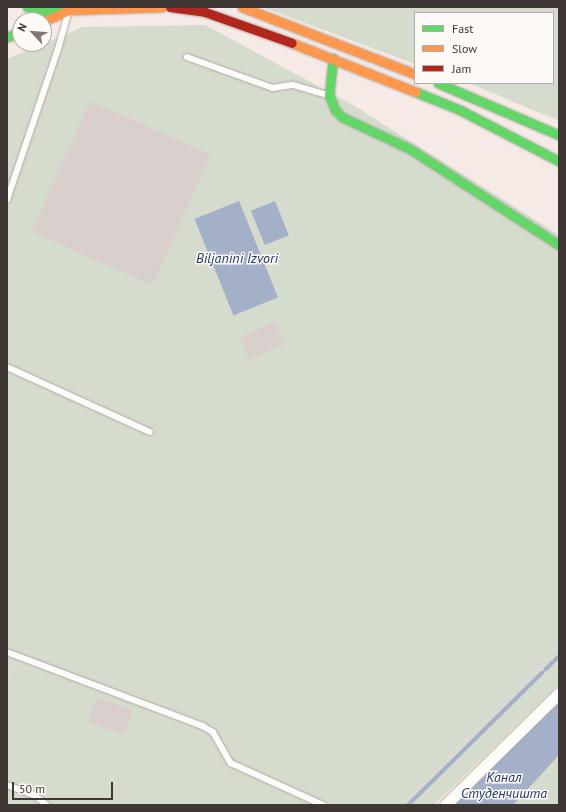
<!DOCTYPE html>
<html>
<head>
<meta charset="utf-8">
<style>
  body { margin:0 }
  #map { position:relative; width:566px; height:812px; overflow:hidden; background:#f6eae6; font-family:"PT Sans",sans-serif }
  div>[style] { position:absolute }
  .green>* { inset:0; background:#d5dbcd }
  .water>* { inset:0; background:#a4afc8; transform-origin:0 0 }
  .stream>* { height:4px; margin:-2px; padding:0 2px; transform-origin:2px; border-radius:2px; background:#a4afc8 }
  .building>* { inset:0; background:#d9cfcc; transform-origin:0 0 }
  .path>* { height:2.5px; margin-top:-1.25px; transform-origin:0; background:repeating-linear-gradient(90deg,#dddad9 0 2px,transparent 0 4px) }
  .roads { filter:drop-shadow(0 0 1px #b3aba7) drop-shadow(0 0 1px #b3aba7) }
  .lane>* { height:5.5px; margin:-2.75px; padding:0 2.75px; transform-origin:2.75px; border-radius:2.75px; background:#fefcfb }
  .street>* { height:11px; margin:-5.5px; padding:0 5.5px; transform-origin:5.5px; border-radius:5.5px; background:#fefcfb }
  .fast>* { height:9px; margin:-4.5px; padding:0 4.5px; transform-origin:4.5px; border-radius:4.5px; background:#63d668 }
  .slow>* { height:9px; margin:-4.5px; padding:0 4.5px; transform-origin:4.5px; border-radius:4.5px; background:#ff974d }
  .jam>* { height:9px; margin:-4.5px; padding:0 4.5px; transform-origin:4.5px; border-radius:4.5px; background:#b3261e }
  span { translate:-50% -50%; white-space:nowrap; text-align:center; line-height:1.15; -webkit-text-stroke:3px #fdf9f7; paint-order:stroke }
  .water-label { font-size:14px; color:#203a6a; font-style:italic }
  .frame { position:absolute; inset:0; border:8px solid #3f3734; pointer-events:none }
  .legend { position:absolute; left:414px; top:12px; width:140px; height:72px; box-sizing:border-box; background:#fdf9f7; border:1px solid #b1aba9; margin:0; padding:5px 7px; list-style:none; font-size:12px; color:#3f3734 }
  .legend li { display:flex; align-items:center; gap:8px; height:20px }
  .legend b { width:20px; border:1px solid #b1aba9 }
  .north { position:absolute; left:12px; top:12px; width:40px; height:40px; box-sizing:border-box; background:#fdf9f7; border:1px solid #b1aba9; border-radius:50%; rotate:296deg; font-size:11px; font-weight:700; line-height:16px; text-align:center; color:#3f3734 }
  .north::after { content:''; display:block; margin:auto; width:14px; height:18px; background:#7f7672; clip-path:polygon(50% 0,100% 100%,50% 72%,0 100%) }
  .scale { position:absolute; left:12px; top:782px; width:101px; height:18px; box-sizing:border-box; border:2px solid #3f3734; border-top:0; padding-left:5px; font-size:12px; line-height:14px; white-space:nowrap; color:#3f3734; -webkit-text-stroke:3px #fdf9f7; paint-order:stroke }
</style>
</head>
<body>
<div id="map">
  <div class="green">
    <i style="clip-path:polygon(262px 7px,559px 7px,559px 121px,469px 83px,553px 83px,553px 13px,415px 13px,415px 64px)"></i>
    <i style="clip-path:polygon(205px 25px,353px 105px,559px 235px,559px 684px,434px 805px,7px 805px,7px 59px,83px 27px)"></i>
    <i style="clip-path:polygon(559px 755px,559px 805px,513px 805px,533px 782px)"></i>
  </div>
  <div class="water">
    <i style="left:239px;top:201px;width:104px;height:48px;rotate:68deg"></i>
    <i style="left:275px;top:201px;width:37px;height:26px;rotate:68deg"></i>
    <i style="clip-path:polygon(559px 702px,559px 755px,513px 805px,455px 805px)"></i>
  </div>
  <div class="stream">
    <i style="left:408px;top:805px;width:212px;rotate:-44.6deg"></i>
  </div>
  <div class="building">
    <i style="left:90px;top:101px;width:132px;height:143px;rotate:24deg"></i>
    <i style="left:274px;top:322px;width:24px;height:38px;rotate:66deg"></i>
    <i style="left:98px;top:697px;width:37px;height:26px;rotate:22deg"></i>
  </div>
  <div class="path">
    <i style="left:539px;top:666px;width:23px;rotate:43deg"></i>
    <i style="left:7px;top:678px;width:17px;rotate:-65deg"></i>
    <i style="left:400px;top:805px;width:225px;rotate:-45deg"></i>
  </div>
  <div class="roads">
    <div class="lane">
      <i style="left:187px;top:57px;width:91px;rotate:19.8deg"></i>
      <i style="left:273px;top:88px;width:20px;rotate:-9deg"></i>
      <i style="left:293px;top:85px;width:37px;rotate:16deg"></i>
      <i style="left:7px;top:200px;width:159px;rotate:-71.3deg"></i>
      <i style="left:58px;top:49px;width:37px;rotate:-74deg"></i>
      <i style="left:7px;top:367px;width:157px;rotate:24.4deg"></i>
      <i style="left:7px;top:652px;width:210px;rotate:20.7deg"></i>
      <i style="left:203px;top:726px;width:12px;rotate:31deg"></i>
      <i style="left:213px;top:732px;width:36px;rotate:60deg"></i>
      <i style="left:231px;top:763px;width:101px;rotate:24.5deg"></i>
      <i style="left:7px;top:785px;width:30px;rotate:20deg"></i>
      <i style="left:35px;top:795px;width:16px;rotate:40deg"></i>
    </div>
    <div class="street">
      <i style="left:445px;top:805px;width:160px;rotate:-44.5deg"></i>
    </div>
    <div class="fast">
      <i style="left:27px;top:7px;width:21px;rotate:14deg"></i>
      <i style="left:47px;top:12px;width:14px;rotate:-4deg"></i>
      <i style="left:7px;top:37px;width:14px;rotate:-21deg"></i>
      <i style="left:333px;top:58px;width:37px;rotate:96deg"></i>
      <i style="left:329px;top:95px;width:16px;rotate:68deg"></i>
      <i style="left:335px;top:110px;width:10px;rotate:45deg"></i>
      <i style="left:342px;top:117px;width:75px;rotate:25.2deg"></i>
      <i style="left:410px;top:149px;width:177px;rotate:32.8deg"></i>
      <i style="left:438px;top:83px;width:132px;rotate:23.3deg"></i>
      <i style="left:416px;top:92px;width:48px;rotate:22.2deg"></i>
      <i style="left:460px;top:110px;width:111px;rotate:27.3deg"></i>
    </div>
    <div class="slow">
      <i style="left:242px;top:7px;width:186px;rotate:21.2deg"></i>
      <i style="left:44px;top:21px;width:27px;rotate:-24deg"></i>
      <i style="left:69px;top:10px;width:93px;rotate:-1.8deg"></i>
      <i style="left:292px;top:43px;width:133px;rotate:21.6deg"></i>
    </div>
    <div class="jam">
      <i style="left:170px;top:7px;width:35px;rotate:8deg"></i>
      <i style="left:205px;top:12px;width:92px;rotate:19.6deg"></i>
    </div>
  </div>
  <div class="water-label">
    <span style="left:237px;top:258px">Biljanini Izvori</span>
    <span style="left:504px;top:785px">Канал<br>Студенчишта</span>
  </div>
  <div class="frame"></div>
  <ul class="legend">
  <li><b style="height:5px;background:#63d668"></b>Fast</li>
  <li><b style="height:5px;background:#ff974d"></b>Slow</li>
  <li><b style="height:5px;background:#b3261e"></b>Jam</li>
  </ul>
  <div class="north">N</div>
  <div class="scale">50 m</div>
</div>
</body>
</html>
